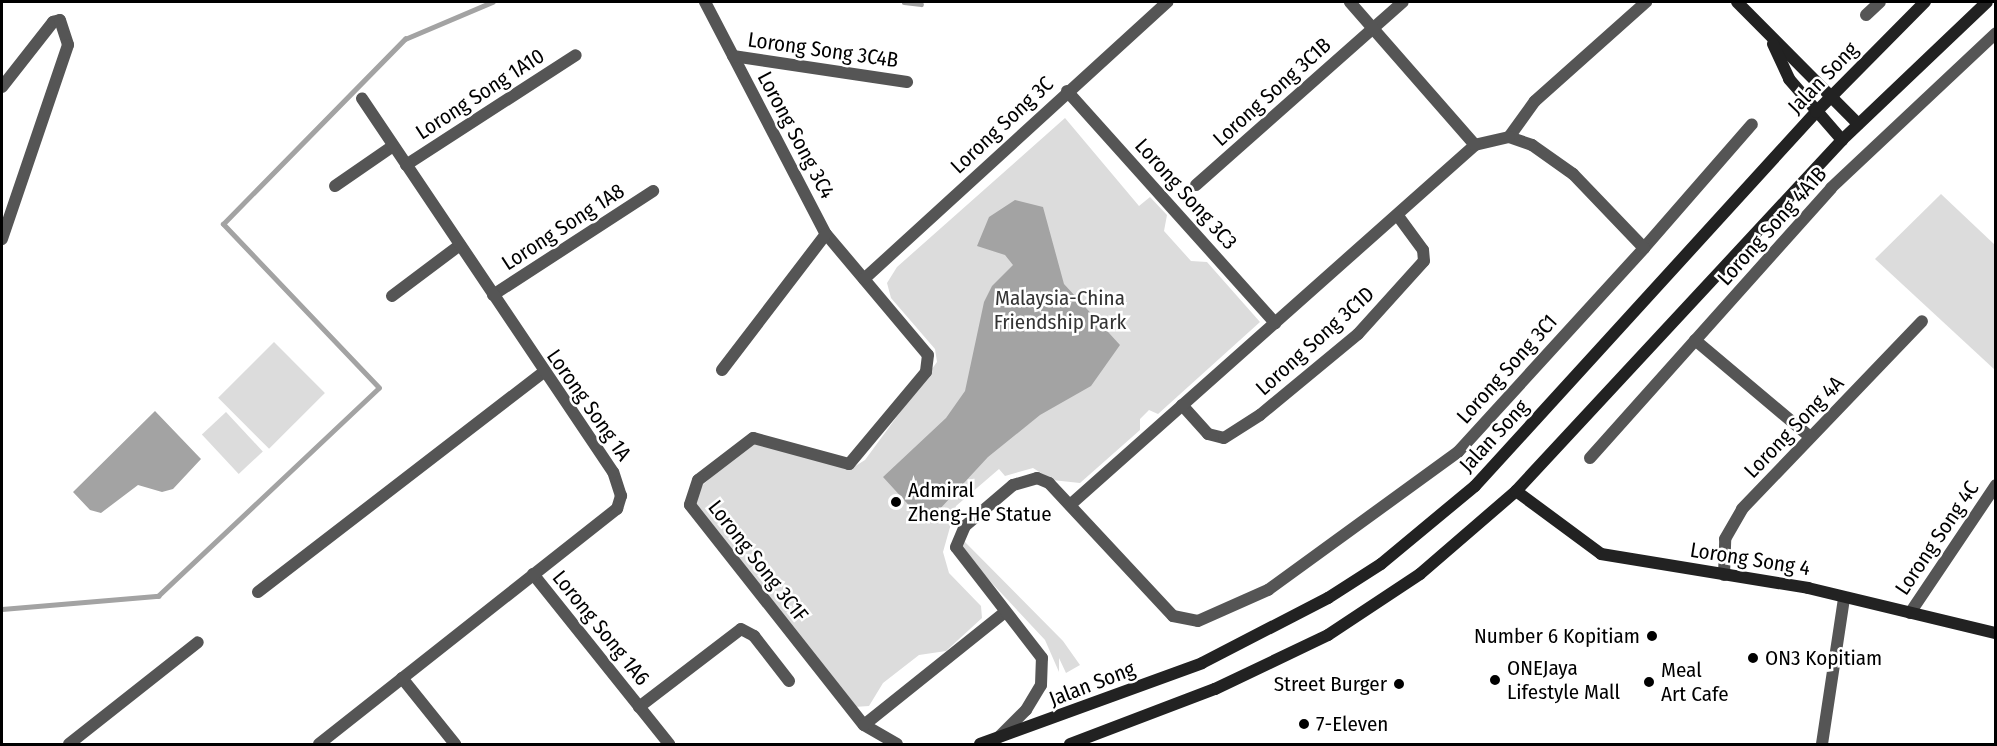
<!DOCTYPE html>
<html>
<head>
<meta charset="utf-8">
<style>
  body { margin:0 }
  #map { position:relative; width:1997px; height:746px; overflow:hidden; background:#fff; font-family:"Fira Sans Condensed",sans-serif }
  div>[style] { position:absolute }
  .green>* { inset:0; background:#dcdcdc; transform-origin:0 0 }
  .water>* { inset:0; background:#a3a3a3 }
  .stream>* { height:4.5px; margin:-2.25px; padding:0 2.25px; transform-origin:2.25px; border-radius:2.25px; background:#a3a3a3 }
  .street>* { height:12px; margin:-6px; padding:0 6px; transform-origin:6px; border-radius:6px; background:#555 }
  .secondary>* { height:12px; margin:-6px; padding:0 6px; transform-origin:6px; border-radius:6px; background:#222 }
  .dots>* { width:16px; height:16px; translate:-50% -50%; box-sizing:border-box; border:3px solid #fff; border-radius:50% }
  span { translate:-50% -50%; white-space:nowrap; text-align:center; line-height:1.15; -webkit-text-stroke:5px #fff; paint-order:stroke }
  .street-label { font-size:21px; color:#000 }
  .park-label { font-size:21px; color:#333 }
  .poi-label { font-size:21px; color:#000 }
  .left { translate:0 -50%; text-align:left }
  .right { translate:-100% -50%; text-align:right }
  .frame { position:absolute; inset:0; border:3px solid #000; pointer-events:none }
</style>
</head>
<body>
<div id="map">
  <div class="green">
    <i style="clip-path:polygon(1065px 118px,1139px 206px,1150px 197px,1167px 215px,1164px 231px,1191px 261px,1207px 262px,1260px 322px,1158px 414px,1149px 410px,1140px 419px,1140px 430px,1080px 483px,1052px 480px,1033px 468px,1005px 476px,999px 469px,956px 506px,943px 552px,949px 573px,981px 606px,982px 618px,946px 651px,919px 655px,883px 683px,869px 706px,854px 707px,696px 511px,693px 494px,747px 444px,773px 444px,849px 470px,865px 460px,937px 362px,935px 349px,891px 298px,887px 283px,897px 267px)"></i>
    <i style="clip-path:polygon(1941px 194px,1995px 245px,1995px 370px,1875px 259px)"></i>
    <i style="left:274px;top:342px;width:72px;height:79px;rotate:45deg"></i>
    <i style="left:226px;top:412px;width:54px;height:33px;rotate:47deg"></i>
    <i style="clip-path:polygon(963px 540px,1063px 641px,1080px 665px,1066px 673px,1059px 658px,1059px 672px,1045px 640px,959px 548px)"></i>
  </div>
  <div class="water">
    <i style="clip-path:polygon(1015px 200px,1043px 207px,1064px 284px,1120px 345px,1091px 386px,1040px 415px,988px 457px,926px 524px,883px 477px,946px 418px,965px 391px,984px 302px,992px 286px,1013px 265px,1005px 255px,977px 246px,989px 217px)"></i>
    <i style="clip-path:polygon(155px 411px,201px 459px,173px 489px,162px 492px,138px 485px,101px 513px,90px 510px,73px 492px)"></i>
  </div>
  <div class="stream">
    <i style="left:904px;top:2px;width:17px;rotate:7deg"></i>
    <i style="left:2px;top:609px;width:157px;rotate:-4.8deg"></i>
    <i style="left:158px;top:596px;width:303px;rotate:-43.3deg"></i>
    <i style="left:379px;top:388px;width:226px;rotate:-133.6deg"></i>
    <i style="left:223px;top:224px;width:260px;rotate:-45.5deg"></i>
    <i style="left:405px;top:39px;width:95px;rotate:-23deg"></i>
  </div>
  <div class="street">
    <i style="left:705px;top:2px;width:262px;rotate:62.5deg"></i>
    <i style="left:826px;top:234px;width:158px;rotate:49.9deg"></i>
    <i style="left:928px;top:355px;width:17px;rotate:97deg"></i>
    <i style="left:926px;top:372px;width:120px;rotate:129.9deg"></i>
    <i style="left:849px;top:464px;width:99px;rotate:-164.8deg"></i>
    <i style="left:753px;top:438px;width:69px;rotate:142.6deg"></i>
    <i style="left:698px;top:480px;width:26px;rotate:108deg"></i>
    <i style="left:690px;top:505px;width:280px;rotate:51.7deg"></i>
    <i style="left:864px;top:725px;width:38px;rotate:30deg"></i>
    <i style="left:1866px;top:15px;width:19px;rotate:-43deg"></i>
    <i style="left:733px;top:56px;width:176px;rotate:8.5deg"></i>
    <i style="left:2px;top:87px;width:83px;rotate:-51.9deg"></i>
    <i style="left:53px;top:22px;width:7px;rotate:-16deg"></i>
    <i style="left:60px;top:20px;width:26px;rotate:72deg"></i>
    <i style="left:68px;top:45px;width:205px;rotate:108.8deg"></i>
    <i style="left:1067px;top:91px;width:312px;rotate:48.1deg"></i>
    <i style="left:1509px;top:137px;width:44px;rotate:-54.2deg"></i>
    <i style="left:1535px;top:101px;width:149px;rotate:-41.7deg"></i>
    <i style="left:406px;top:165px;width:202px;rotate:-32.9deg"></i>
    <i style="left:1196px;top:185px;width:276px;rotate:-41.5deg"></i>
    <i style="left:335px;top:186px;width:70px;rotate:-34.6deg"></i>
    <i style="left:1644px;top:248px;width:164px;rotate:-48.9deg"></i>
    <i style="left:864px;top:279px;width:411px;rotate:-42.4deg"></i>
    <i style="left:493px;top:295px;width:191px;rotate:-33deg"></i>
    <i style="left:392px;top:296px;width:85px;rotate:-36.9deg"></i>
    <i style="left:1695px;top:340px;width:150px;rotate:40.1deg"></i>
    <i style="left:722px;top:370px;width:171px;rotate:-52.6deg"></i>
    <i style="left:1182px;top:405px;width:39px;rotate:48deg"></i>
    <i style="left:1208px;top:434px;width:16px;rotate:14deg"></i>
    <i style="left:1224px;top:438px;width:43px;rotate:-32.6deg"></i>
    <i style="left:1260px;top:415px;width:127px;rotate:-39.6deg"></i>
    <i style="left:1358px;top:334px;width:98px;rotate:-47.9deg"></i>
    <i style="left:1424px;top:261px;width:11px;rotate:-95deg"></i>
    <i style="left:1423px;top:250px;width:42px;rotate:-126.3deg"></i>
    <i style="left:1590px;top:458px;width:362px;rotate:-48.2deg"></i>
    <i style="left:1831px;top:188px;width:226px;rotate:-43.2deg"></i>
    <i style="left:1070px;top:505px;width:542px;rotate:-41.63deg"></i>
    <i style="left:533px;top:574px;width:218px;rotate:51.3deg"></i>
    <i style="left:1724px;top:575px;width:36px;rotate:-88deg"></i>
    <i style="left:1725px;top:539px;width:34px;rotate:-60deg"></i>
    <i style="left:1742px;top:509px;width:260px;rotate:-46.2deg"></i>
    <i style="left:258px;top:592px;width:359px;rotate:-37.6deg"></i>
    <i style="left:1910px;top:613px;width:154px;rotate:-56.1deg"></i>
    <i style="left:402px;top:678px;width:85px;rotate:51.2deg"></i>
    <i style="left:639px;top:707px;width:128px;rotate:-37.4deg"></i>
    <i style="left:741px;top:629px;width:15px;rotate:28deg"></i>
    <i style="left:754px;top:636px;width:57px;rotate:52.1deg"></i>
    <i style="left:864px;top:725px;width:179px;rotate:-38.7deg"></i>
    <i style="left:999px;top:737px;width:38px;rotate:-45deg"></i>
    <i style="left:1026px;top:710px;width:29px;rotate:-59deg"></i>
    <i style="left:1041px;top:685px;width:27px;rotate:-88deg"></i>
    <i style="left:1042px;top:658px;width:140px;rotate:-127.8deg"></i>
    <i style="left:956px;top:547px;width:23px;rotate:-67deg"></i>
    <i style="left:965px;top:526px;width:63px;rotate:-40.5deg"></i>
    <i style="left:1013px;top:485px;width:25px;rotate:-16deg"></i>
    <i style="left:1037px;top:478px;width:13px;rotate:23deg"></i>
    <i style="left:1049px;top:483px;width:182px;rotate:47deg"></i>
    <i style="left:1173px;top:616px;width:25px;rotate:11deg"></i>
    <i style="left:1198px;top:621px;width:77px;rotate:-23.9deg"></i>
    <i style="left:1268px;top:590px;width:235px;rotate:-36deg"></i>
    <i style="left:1458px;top:452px;width:276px;rotate:-47.6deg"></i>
    <i style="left:1644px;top:248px;width:103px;rotate:-133.8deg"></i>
    <i style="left:1573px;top:174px;width:50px;rotate:-144.7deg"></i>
    <i style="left:1532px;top:145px;width:24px;rotate:-161deg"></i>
    <i style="left:1509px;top:137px;width:35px;rotate:167deg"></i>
    <i style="left:1475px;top:145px;width:190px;rotate:-131.2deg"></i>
    <i style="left:69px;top:744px;width:164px;rotate:-38.3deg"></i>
    <i style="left:319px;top:744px;width:380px;rotate:-38.3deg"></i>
    <i style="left:617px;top:509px;width:14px;rotate:-73deg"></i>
    <i style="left:621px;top:496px;width:25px;rotate:-108deg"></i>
    <i style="left:613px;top:472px;width:450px;rotate:-123.9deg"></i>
    <i style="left:1822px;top:744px;width:148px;rotate:-81.4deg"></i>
  </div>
  <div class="secondary">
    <i style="left:1737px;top:2px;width:172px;rotate:45.2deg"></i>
    <i style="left:1773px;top:44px;width:38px;rotate:65deg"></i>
    <i style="left:1789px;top:79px;width:81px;rotate:49deg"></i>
    <i style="left:1516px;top:491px;width:106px;rotate:36.5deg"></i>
    <i style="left:1601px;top:554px;width:210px;rotate:9.3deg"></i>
    <i style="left:1808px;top:588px;width:193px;rotate:13.5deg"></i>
    <i style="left:980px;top:744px;width:236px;rotate:-20deg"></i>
    <i style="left:1202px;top:663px;width:142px;rotate:-27.3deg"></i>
    <i style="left:1328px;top:598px;width:63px;rotate:-32.7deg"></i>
    <i style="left:1381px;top:564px;width:122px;rotate:-39.7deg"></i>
    <i style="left:1475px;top:486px;width:506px;rotate:-47.64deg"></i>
    <i style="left:1816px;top:112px;width:155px;rotate:-45.3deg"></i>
    <i style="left:1070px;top:744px;width:155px;rotate:-20.8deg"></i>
    <i style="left:1215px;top:689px;width:125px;rotate:-25.5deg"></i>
    <i style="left:1328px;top:635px;width:110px;rotate:-33.5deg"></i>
    <i style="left:1420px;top:574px;width:127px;rotate:-40.8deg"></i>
    <i style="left:1516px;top:491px;width:479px;rotate:-47.1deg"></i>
    <i style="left:1842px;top:140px;width:200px;rotate:-43.6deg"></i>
  </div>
  <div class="dots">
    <i style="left:896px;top:502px;background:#000"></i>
    <i style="left:1652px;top:636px;background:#000"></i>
    <i style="left:1753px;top:658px;background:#000"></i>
    <i style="left:1495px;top:680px;background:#000"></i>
    <i style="left:1649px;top:682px;background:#000"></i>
    <i style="left:1399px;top:684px;background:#000"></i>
    <i style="left:1304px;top:724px;background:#000"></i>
  </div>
  <div class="street-label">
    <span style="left:823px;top:50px;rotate:8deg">Lorong Song 3C4B</span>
    <span style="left:1823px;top:78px;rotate:-46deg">Jalan Song</span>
    <span style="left:1272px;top:92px;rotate:-42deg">Lorong Song 3C1B</span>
    <span style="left:480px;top:94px;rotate:-33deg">Lorong Song 1A10</span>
    <span style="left:1002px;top:125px;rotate:-43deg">Lorong Song 3C</span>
    <span style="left:796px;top:135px;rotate:62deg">Lorong Song 3C4</span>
    <span style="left:1186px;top:194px;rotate:48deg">Lorong Song 3C3</span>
    <span style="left:1772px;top:226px;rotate:-48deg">Lorong Song 4A1B</span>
    <span style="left:563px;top:227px;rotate:-33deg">Lorong Song 1A8</span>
    <span style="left:1315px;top:341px;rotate:-42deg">Lorong Song 3C1D</span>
    <span style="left:1507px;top:369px;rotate:-48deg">Lorong Song 3C1</span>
    <span style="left:589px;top:405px;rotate:55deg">Lorong Song 1A</span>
    <span style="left:1794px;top:427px;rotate:-46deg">Lorong Song 4A</span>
    <span style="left:1494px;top:436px;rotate:-47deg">Jalan Song</span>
    <span style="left:1937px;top:538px;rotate:-56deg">Lorong Song 4C</span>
    <span style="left:1750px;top:559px;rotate:9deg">Lorong Song 4</span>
    <span style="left:758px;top:561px;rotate:52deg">Lorong Song 3C1F</span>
    <span style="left:601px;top:628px;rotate:51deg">Lorong Song 1A6</span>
    <span style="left:1092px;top:684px;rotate:-21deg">Jalan Song</span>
  </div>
  <div class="park-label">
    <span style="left:1060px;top:310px">Malaysia-China<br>Friendship Park</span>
  </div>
  <div class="poi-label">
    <span class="left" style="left:908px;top:502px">Admiral<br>Zheng-He Statue</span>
    <span class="right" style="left:1640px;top:636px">Number 6 Kopitiam</span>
    <span class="left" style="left:1765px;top:658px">ON3 Kopitiam</span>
    <span class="left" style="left:1507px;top:680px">ONEJaya<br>Lifestyle Mall</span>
    <span class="left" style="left:1661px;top:682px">Meal<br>Art Cafe</span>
    <span class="right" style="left:1387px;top:684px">Street Burger</span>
    <span class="left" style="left:1316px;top:724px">7-Eleven</span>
  </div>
  <div class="frame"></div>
</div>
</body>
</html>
